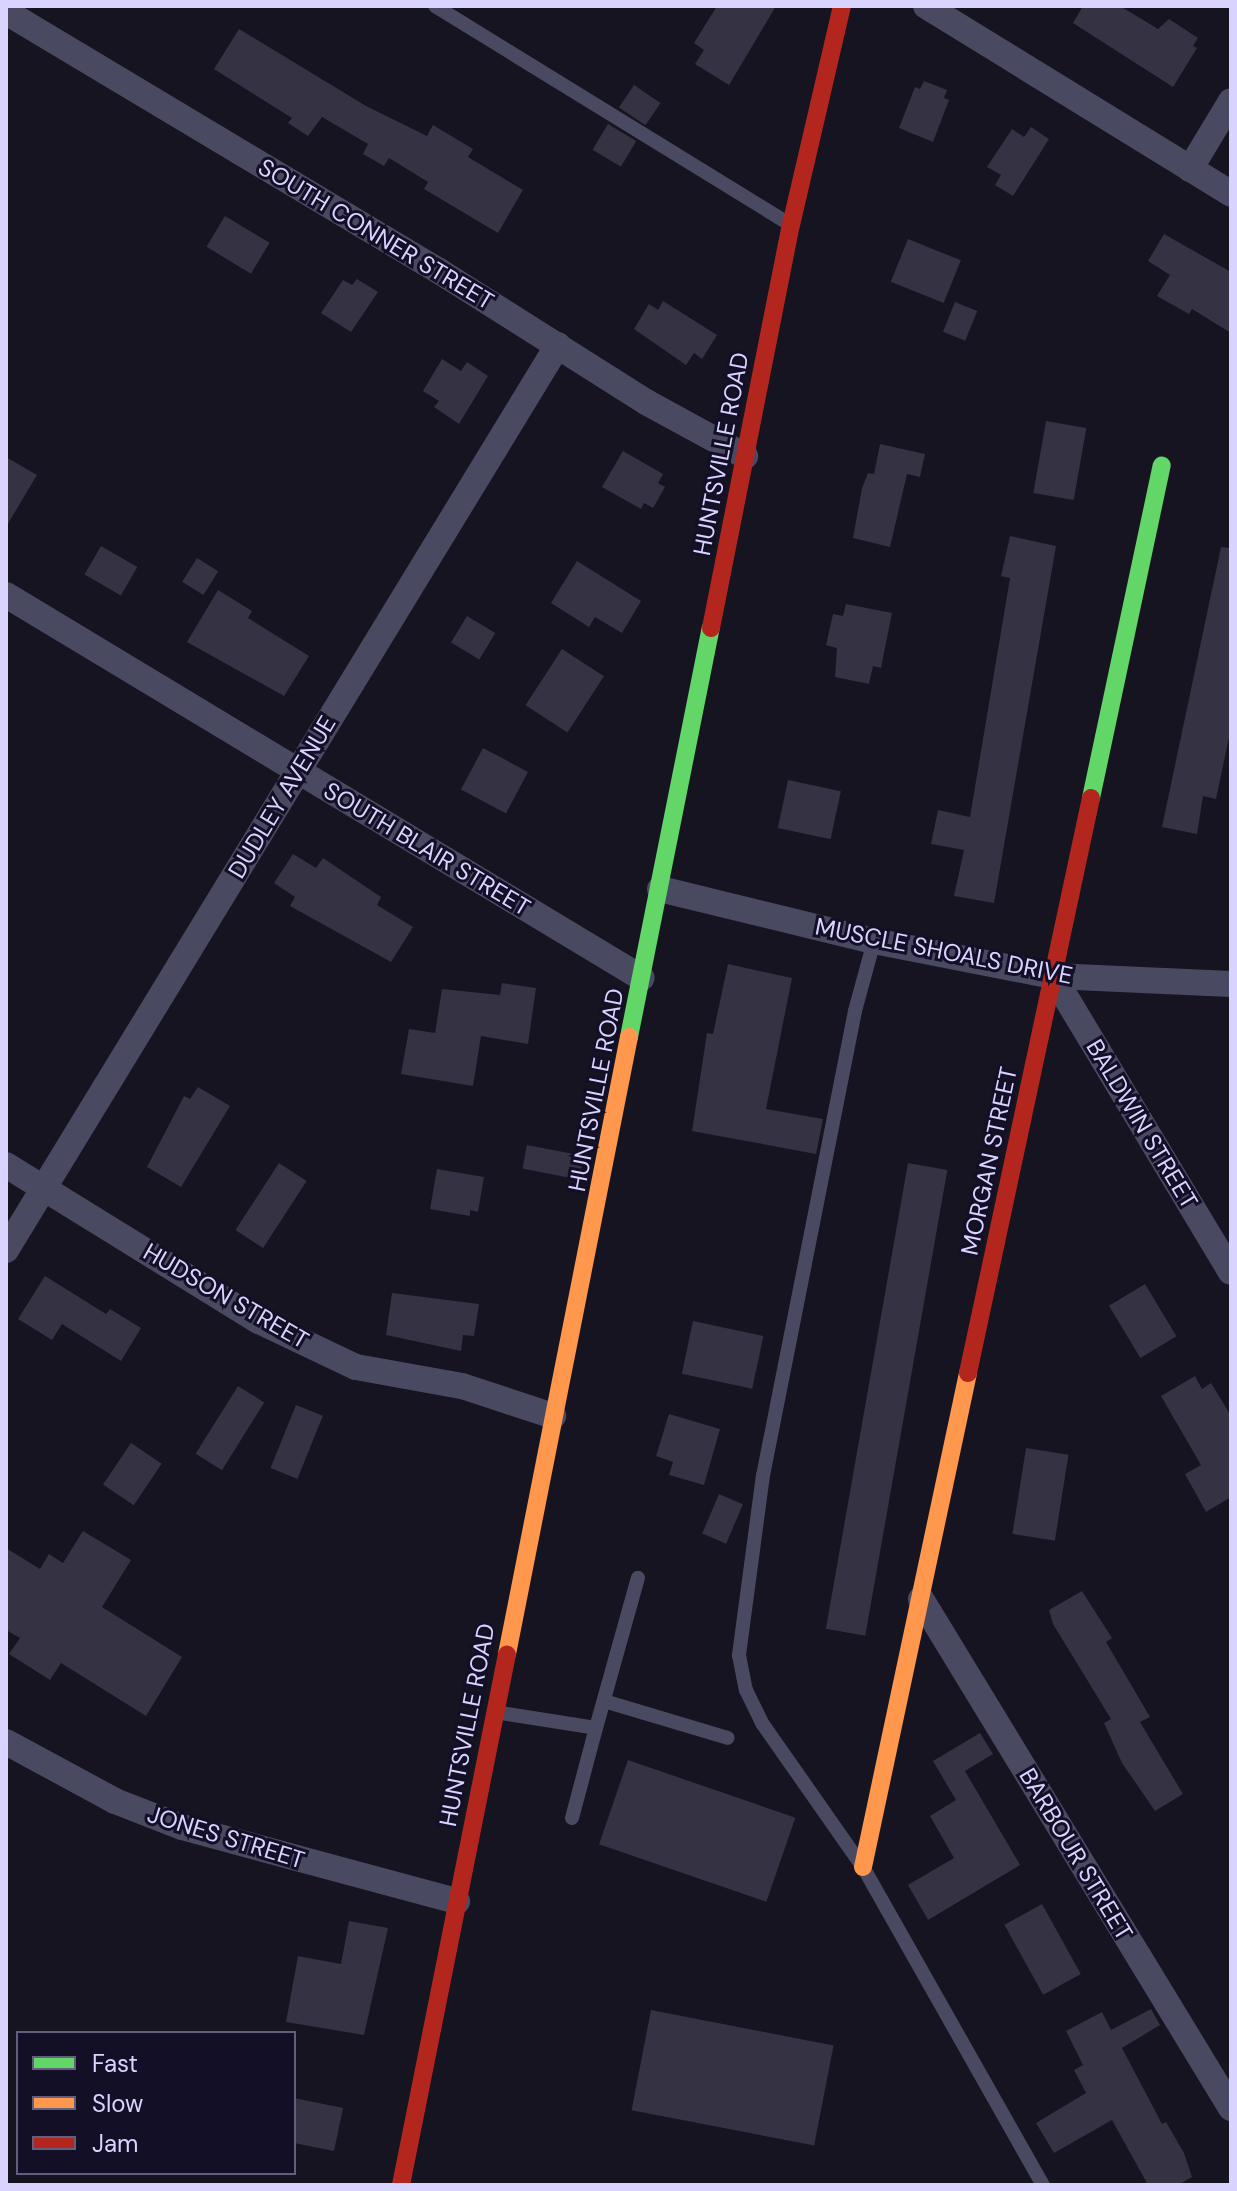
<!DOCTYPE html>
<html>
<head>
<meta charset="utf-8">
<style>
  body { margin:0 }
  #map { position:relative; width:1237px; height:2191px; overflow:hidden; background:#161421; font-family:"DM Sans",sans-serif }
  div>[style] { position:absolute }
  .building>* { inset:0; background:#343243; transform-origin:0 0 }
  .lane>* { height:14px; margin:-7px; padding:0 7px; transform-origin:7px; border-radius:7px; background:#4a4962 }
  .street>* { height:26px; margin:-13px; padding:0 13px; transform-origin:13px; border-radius:13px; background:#4a4962 }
  .fast>* { height:18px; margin:-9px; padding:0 9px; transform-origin:9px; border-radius:9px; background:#63d668 }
  .slow>* { height:18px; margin:-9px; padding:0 9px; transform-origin:9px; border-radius:9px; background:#ff974d }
  .jam>* { height:18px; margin:-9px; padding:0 9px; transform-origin:9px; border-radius:9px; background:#b3261e }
  span { translate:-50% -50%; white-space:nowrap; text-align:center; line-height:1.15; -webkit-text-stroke:6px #130f26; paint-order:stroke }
  .street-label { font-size:24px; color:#d9d4ff }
  .frame { position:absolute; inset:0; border:8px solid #d9d4ff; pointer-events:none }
  .legend { position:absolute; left:16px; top:2031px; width:280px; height:144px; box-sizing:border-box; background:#130f26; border:2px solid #625e7d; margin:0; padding:10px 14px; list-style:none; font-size:24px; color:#d9d4ff }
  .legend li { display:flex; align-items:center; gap:16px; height:40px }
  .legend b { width:40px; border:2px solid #625e7d }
</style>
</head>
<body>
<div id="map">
  <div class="building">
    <i style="clip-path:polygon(717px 6px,776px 6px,729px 85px,695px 64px,704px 50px,694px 43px)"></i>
    <i style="clip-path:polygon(1083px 6px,1120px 6px,1158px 29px,1169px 19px,1198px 38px,1193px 46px,1197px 48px,1173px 87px,1073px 23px)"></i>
    <i style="clip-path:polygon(239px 29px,366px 106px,427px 136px,433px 125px,473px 149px,468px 157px,523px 190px,498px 233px,424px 189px,428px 182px,389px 158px,384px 166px,363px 154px,368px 144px,322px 117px,308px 136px,288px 123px,292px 118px,214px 69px)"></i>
    <i style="clip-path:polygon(924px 81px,947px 90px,944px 98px,949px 100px,933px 142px,899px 128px,915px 87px,920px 89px)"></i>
    <i style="left:634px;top:85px;width:32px;height:27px;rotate:34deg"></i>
    <i style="left:608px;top:124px;width:33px;height:30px;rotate:31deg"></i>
    <i style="clip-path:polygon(1031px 127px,1049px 139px,1013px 196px,995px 185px,1001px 175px,987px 167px,1012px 129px,1024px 137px)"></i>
    <i style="left:225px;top:216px;width:52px;height:36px;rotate:31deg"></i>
    <i style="clip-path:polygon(1164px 234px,1231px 272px,1231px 333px,1192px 309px,1189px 314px,1157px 296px,1170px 275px,1148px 261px)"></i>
    <i style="left:908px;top:239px;width:57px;height:46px;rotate:22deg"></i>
    <i style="clip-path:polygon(357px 279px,378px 292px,351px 332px,321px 313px,343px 280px,352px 285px)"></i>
    <i style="clip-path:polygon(663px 301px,717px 335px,702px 359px,694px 353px,686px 365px,634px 329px,649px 304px,658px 310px)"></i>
    <i style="left:955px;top:302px;width:24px;height:32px;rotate:22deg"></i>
    <i style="clip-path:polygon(442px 359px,461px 371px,467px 362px,488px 376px,459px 424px,434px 407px,439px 401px,423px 391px)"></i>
    <i style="left:1046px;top:421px;width:41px;height:73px;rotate:10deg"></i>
    <i style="clip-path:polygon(880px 444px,925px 454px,920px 477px,907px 474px,890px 547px,853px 538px,862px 488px,868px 473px,874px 474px)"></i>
    <i style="clip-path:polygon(623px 451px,663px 474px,658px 483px,665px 487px,653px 508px,644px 503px,641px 509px,602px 487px)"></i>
    <i style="clip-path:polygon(6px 457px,37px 475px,6px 527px)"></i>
    <i style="clip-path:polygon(1010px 536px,1056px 546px,994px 903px,954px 896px,964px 850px,931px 844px,938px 810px,970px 817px,1010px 578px,1001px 576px)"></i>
    <i style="left:101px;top:546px;width:42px;height:33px;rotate:30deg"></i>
    <i style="clip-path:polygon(1221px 547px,1231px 548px,1231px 728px,1216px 799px,1203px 796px,1197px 834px,1162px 827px)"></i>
    <i style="left:197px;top:558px;width:25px;height:28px;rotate:32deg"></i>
    <i style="clip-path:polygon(577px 561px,641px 601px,622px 633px,595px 617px,589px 627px,551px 603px)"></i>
    <i style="clip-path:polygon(218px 590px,252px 611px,248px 618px,309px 656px,284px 696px,187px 642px)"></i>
    <i style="clip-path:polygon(846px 604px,892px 613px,881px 668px,873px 666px,869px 684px,835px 677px,837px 648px,826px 645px,833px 614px,843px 616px)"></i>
    <i style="left:467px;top:616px;width:33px;height:31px;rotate:31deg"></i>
    <i style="left:562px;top:649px;width:50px;height:67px;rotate:33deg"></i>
    <i style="left:483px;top:748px;width:51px;height:47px;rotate:28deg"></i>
    <i style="left:788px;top:780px;width:54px;height:49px;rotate:12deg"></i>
    <i style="clip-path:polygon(293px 854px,316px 868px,323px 858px,381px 897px,377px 905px,413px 927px,391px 962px,290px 906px,295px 897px,274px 883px)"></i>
    <i style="clip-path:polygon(728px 964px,792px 978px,766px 1109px,823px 1119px,816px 1154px,692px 1131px,707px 1033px,713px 1034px)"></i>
    <i style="clip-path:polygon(502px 983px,536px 988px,528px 1044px,481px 1036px,473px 1086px,401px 1074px,409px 1029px,435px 1033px,442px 989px,500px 995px)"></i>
    <i style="clip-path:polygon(198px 1087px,230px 1106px,181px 1187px,147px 1167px,184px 1096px,190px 1099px)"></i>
    <i style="left:527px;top:1145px;width:58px;height:24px;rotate:11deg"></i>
    <i style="left:279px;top:1163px;width:33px;height:80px;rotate:33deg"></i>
    <i style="left:908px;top:1163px;width:40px;height:473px;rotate:10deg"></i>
    <i style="clip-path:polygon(437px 1169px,484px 1177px,478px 1212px,470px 1210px,470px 1216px,430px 1209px)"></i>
    <i style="clip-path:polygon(45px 1276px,106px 1314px,110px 1309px,141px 1328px,121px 1361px,62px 1324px,52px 1340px,18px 1319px)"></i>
    <i style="left:1145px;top:1284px;width:61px;height:42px;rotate:59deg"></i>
    <i style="clip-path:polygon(392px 1293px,479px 1304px,474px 1336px,463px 1335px,461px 1351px,386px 1335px)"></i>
    <i style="left:693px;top:1321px;width:72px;height:54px;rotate:12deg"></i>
    <i style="clip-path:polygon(1195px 1376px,1202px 1389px,1211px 1383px,1231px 1416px,1231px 1497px,1206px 1512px,1185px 1474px,1201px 1465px,1161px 1396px)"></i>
    <i style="left:238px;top:1386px;width:31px;height:80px;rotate:32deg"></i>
    <i style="left:296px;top:1405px;width:29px;height:68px;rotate:22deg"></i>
    <i style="clip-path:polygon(669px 1414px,720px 1429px,704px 1485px,669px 1475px,673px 1462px,656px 1456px)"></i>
    <i style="left:131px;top:1443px;width:37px;height:50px;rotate:34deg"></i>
    <i style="left:1026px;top:1448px;width:43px;height:87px;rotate:9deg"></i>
    <i style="left:719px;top:1494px;width:26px;height:43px;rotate:23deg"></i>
    <i style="clip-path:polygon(83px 1531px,131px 1560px,102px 1607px,182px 1657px,146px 1716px,61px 1663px,50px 1680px,9px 1654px,20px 1638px,6px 1630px,6px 1548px,40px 1569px,49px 1554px,63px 1563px)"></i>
    <i style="clip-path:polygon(1082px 1591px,1112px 1638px,1106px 1642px,1150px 1717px,1140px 1722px,1183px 1794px,1155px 1811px,1122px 1763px,1104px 1723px,1111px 1719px,1053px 1624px,1049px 1610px)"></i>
    <i style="clip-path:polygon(980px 1733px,993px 1754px,965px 1771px,1020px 1865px,928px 1920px,908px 1885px,954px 1858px,930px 1816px,956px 1800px,933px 1761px)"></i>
    <i style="left:628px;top:1760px;width:177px;height:89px;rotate:19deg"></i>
    <i style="left:1042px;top:1904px;width:80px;height:43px;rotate:61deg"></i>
    <i style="clip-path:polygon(349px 1921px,388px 1928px,364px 2035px,286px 2022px,298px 1956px,341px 1964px)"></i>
    <i style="clip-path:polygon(1151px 2009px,1160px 2025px,1122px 2048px,1162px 2124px,1166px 2122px,1184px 2153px,1192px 2177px,1178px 2185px,1148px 2185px,1112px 2120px,1054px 2153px,1036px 2123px,1086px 2093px,1074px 2070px,1083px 2065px,1066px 2031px,1102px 2012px,1111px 2030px)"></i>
    <i style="left:651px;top:2010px;width:186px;height:102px;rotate:11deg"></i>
    <i style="clip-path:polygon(294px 2098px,343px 2108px,334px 2151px,294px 2143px)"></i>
  </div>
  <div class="lane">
    <i style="left:435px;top:6px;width:418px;rotate:31.6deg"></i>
    <i style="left:874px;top:941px;width:73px;rotate:105.2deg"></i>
    <i style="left:855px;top:1011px;width:473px;rotate:101.2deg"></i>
    <i style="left:763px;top:1475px;width:182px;rotate:97.6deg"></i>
    <i style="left:739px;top:1655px;width:36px;rotate:79deg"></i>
    <i style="left:746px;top:1690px;width:37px;rotate:64deg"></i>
    <i style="left:762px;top:1723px;width:176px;rotate:55deg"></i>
    <i style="left:863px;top:1867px;width:365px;rotate:60.5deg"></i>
    <i style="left:604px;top:1701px;width:129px;rotate:16.6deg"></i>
    <i style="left:495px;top:1712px;width:102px;rotate:9deg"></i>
    <i style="left:596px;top:1728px;width:156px;rotate:-74.4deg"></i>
    <i style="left:572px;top:1818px;width:93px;rotate:-75.1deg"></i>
  </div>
  <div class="street">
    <i style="left:926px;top:6px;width:358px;rotate:31.6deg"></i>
    <i style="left:6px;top:12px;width:505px;rotate:30.89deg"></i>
    <i style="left:439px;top:271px;width:245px;rotate:32.3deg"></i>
    <i style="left:646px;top:402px;width:113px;rotate:28.6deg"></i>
    <i style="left:1190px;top:169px;width:79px;rotate:-58.9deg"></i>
    <i style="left:6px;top:595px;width:742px;rotate:31.06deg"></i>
    <i style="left:660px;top:889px;width:220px;rotate:13.7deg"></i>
    <i style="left:874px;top:941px;width:182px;rotate:11.1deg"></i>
    <i style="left:1053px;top:976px;width:178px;rotate:2.6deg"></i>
    <i style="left:1053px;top:976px;width:345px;rotate:59deg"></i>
    <i style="left:6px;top:1165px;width:297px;rotate:31.7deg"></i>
    <i style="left:259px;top:1321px;width:107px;rotate:25.4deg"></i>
    <i style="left:356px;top:1367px;width:108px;rotate:10.2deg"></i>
    <i style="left:462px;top:1386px;width:96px;rotate:18.2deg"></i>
    <i style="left:6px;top:1250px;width:1060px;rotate:-58.62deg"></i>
    <i style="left:921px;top:1599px;width:596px;rotate:58.66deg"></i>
    <i style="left:6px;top:1742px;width:124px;rotate:28.4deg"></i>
    <i style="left:115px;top:1801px;width:72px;rotate:21.2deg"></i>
    <i style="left:182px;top:1827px;width:285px;rotate:15.1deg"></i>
  </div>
  <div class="fast">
    <i style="left:1091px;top:798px;width:340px;rotate:-78deg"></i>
    <i style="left:629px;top:1037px;width:417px;rotate:-78.7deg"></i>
  </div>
  <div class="slow">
    <i style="left:507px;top:1654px;width:629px;rotate:-78.82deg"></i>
    <i style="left:863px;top:1867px;width:505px;rotate:-78deg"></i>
  </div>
  <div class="jam">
    <i style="left:711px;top:628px;width:411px;rotate:-78.8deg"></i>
    <i style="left:791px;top:225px;width:225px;rotate:-76.9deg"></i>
    <i style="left:968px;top:1373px;width:588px;rotate:-77.93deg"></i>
    <i style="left:401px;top:2185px;width:541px;rotate:-78.71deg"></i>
  </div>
  <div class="street-label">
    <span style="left:376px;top:234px;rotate:31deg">SOUTH CONNER STREET</span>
    <span style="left:721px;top:454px;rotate:-79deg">HUNTSVILLE ROAD</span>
    <span style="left:282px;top:797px;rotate:-59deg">DUDLEY AVENUE</span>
    <span style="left:427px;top:849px;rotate:31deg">SOUTH BLAIR STREET</span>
    <span style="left:944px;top:951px;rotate:11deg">MUSCLE SHOALS DRIVE</span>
    <span style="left:596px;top:1090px;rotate:-79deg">HUNTSVILLE ROAD</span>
    <span style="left:1142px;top:1124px;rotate:59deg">BALDWIN STREET</span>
    <span style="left:989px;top:1161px;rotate:-78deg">MORGAN STREET</span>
    <span style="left:226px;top:1296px;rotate:30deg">HUDSON STREET</span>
    <span style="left:467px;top:1725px;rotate:-79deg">HUNTSVILLE ROAD</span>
    <span style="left:226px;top:1837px;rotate:17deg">JONES STREET</span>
    <span style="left:1076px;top:1854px;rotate:59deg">BARBOUR STREET</span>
  </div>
  <div class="frame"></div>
  <ul class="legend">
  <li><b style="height:10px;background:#63d668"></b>Fast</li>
  <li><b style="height:10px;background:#ff974d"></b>Slow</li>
  <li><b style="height:10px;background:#b3261e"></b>Jam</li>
  </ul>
</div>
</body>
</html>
